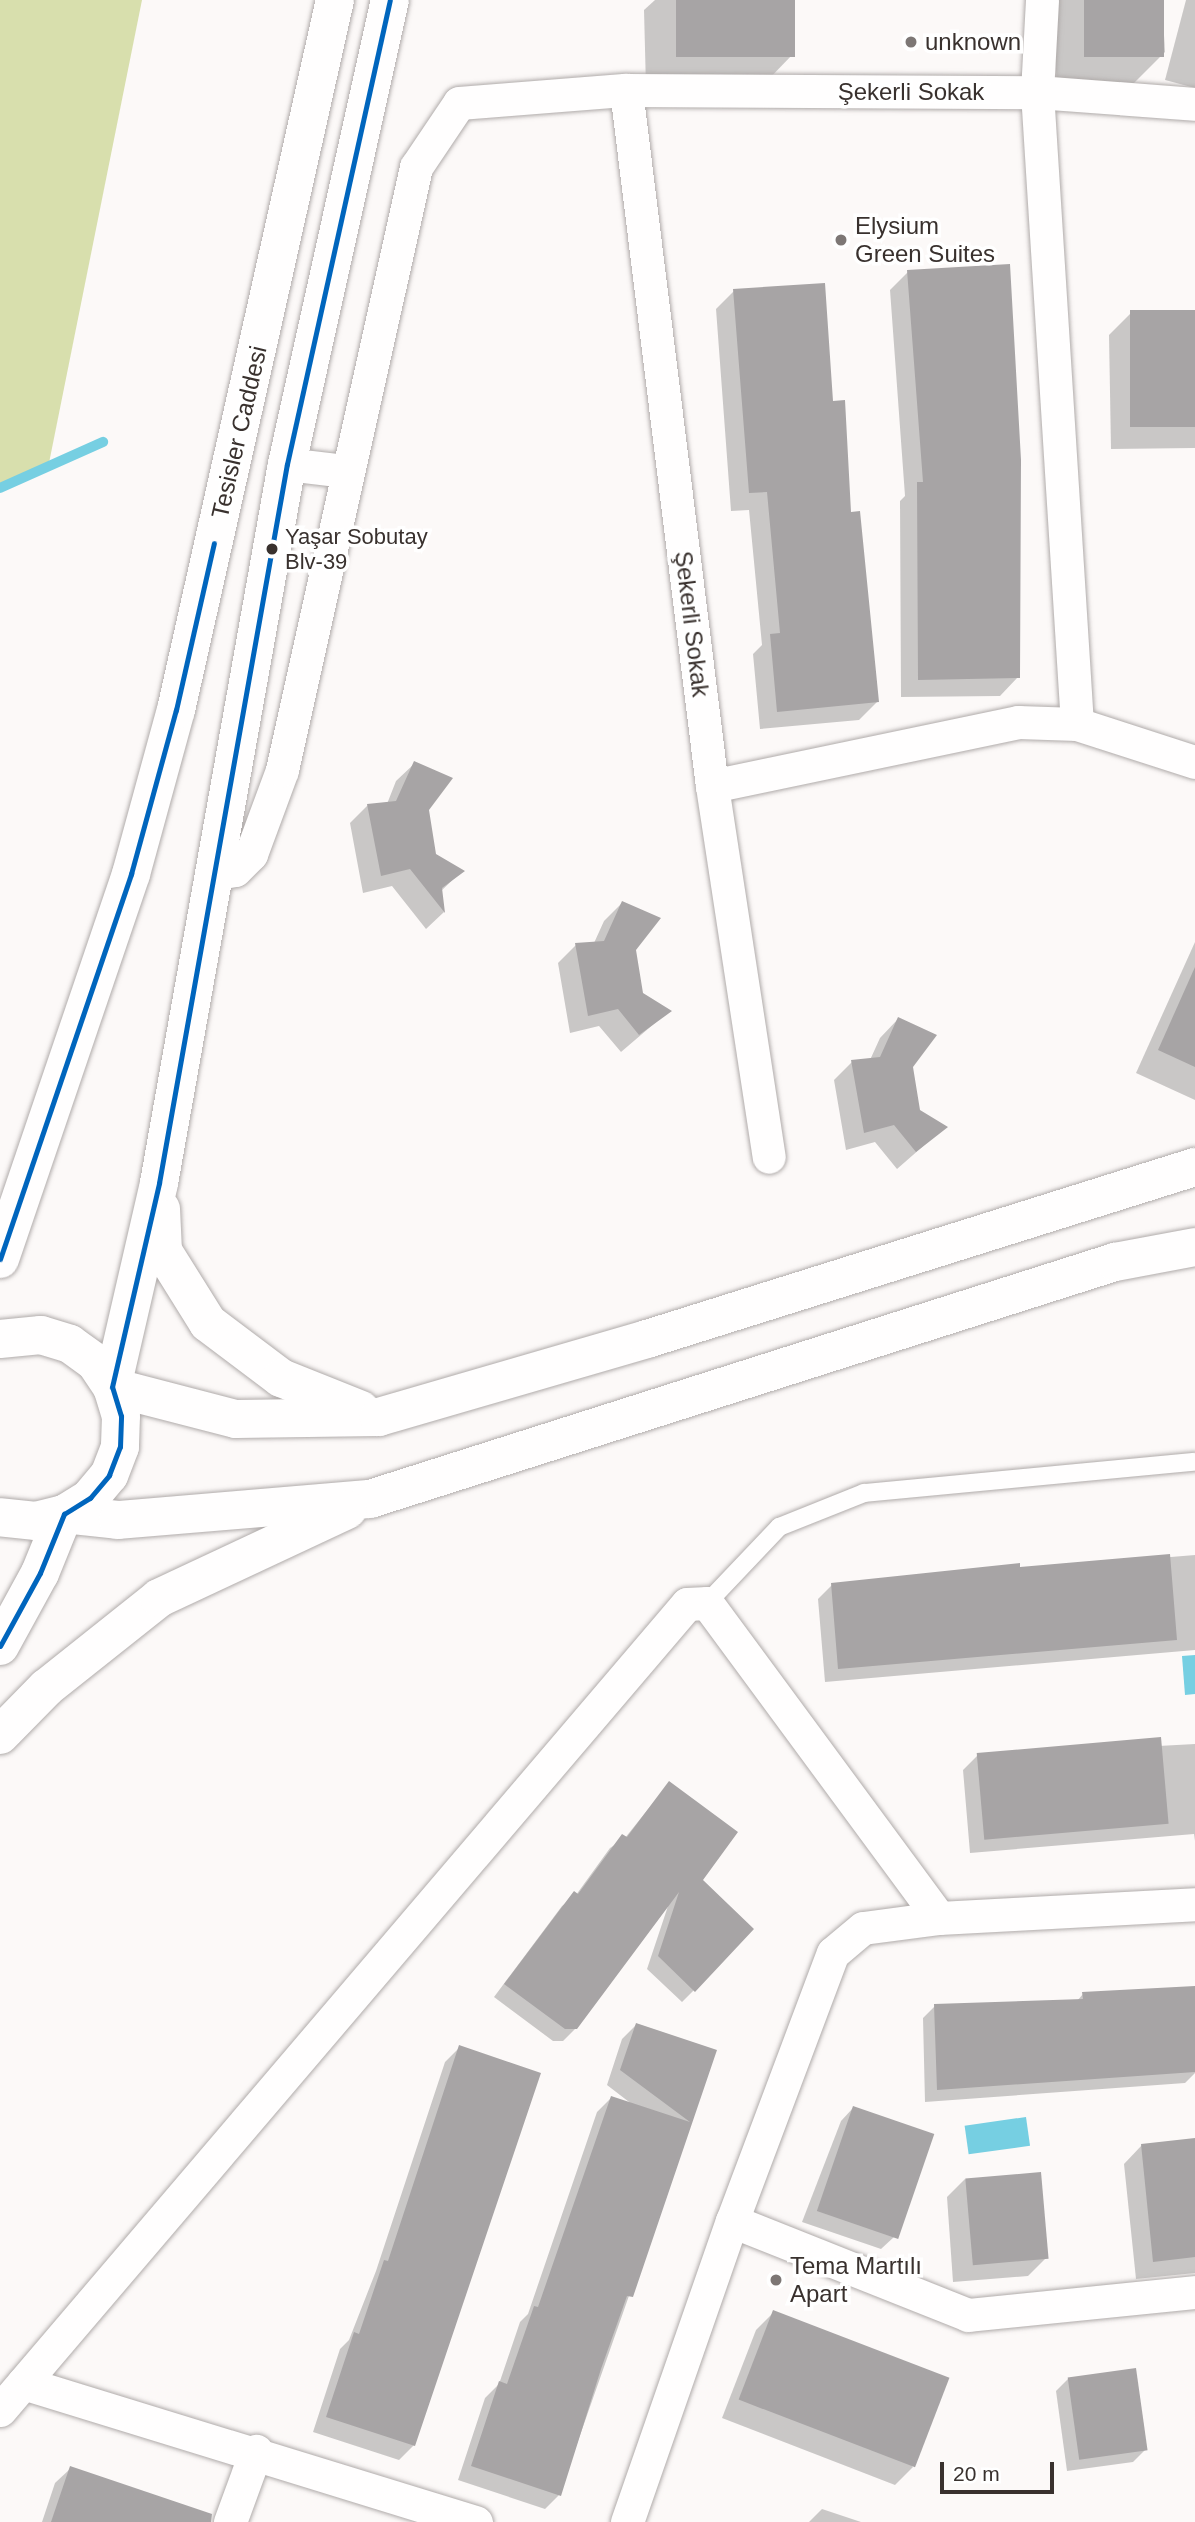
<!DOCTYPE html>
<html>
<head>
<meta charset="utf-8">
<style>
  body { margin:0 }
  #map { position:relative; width:1195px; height:2522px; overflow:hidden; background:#fcf9f8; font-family:Arial,sans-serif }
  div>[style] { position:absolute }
  .forest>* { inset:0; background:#d8dfad }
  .water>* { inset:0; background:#76cfe2; transform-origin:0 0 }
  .shadow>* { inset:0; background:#0003 }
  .stream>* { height:10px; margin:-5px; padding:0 5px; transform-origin:5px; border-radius:5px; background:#76cfe2 }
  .building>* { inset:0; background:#a7a4a5; transform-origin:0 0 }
  .roads { filter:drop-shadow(0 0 2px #b0abaa) drop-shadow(0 0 2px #b0abaa) }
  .service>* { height:18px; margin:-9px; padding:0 9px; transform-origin:9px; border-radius:9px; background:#fffefe }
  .minor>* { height:33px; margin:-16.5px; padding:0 16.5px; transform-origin:16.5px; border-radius:16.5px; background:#fffefe }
  .primary>* { height:38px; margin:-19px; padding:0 19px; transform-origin:19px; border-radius:19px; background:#fffefe }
  .bus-1>* { height:5px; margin:-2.5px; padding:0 2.5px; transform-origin:2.5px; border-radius:2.5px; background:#0065bd }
  .dots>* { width:19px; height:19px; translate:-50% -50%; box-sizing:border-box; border:4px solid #fff; border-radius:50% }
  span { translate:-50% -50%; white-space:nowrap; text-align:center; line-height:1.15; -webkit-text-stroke:7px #fff; paint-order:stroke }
  .bus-label { font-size:22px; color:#39312e }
  .left { translate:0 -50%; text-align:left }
  .poi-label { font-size:24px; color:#39312e }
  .street-label { font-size:24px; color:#39312e }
  .scale { position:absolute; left:940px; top:2462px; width:114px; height:32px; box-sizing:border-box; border:4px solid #39312e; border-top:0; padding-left:9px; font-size:21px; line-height:24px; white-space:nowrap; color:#39312e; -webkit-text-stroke:5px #fff; paint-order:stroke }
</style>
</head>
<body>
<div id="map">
  <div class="forest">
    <i style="clip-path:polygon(0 0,142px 0,48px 468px,0 485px)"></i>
  </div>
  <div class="water">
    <i style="clip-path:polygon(1195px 1655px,1195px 1694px,1185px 1695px,1182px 1656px)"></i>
    <i style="left:1026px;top:2117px;width:29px;height:62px;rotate:82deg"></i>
  </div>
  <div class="shadow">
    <i style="clip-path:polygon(655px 0,793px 0,794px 53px,763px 85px,646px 88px,644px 10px)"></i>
    <i style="clip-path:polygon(1052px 0,1162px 0,1165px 52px,1134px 83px,1057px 87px)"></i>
    <i style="clip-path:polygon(1186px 0,1195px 0,1195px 88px,1165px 80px)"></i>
    <i style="clip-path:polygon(908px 272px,1018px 677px,1000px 696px,901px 697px,900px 501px,905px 496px,890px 290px)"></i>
    <i style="clip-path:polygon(734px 291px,849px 514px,877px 702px,859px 720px,760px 729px,753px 654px,762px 645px,749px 510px,731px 511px,716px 309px)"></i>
    <i style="clip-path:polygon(1195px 312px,1195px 448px,1111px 449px,1109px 335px,1131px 313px)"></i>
    <i style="clip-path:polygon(415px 763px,435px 855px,462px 871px,440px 892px,444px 912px,426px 929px,392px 886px,363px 893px,350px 823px,368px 805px,387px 804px,396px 781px)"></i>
    <i style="clip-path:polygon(622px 903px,642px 995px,669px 1011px,621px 1052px,599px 1026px,570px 1033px,558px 963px,576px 945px,594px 943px,604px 921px)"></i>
    <i style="clip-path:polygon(1195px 942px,1195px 1100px,1136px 1073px)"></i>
    <i style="clip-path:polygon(898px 1019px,918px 1111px,945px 1127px,897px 1169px,875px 1142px,846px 1150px,834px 1080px,852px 1062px,870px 1060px,880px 1038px)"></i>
    <i style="clip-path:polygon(1195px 1555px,1195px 1650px,825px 1682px,818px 1599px,832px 1585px)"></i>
    <i style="clip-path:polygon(1195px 1744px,1195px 1841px,1194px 1834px,970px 1853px,963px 1770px,977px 1756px)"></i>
    <i style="clip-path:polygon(669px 1783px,694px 1990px,682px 2002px,647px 1969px,668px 1906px,576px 2028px,563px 2041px,553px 2041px,494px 1997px,562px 1906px,576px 1895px,610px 1848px,625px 1838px)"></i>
    <i style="clip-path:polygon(1083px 1994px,1195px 2011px,1195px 2073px,1185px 2083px,925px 2102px,923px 2018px,935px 2006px,1077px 2001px)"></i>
    <i style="clip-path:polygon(636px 2025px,715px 2051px,559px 2495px,545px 2509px,458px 2480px,485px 2398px,499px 2384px,520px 2322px,528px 2314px,597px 2112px,611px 2098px,633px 2105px,607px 2085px,622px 2039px)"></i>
    <i style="clip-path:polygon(460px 2047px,414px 2445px,399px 2460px,313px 2432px,340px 2349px,349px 2340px,376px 2271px,445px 2062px)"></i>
    <i style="clip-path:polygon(853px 2108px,894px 2237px,881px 2249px,802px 2222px,841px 2121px)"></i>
    <i style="clip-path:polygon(1195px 2140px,1195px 2273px,1136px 2279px,1124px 2164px,1142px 2145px)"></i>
    <i style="clip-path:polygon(965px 2179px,1046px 2258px,1028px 2276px,953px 2282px,947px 2197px)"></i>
    <i style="clip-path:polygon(774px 2312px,913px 2467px,895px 2485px,722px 2418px,756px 2330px)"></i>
    <i style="clip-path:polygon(1068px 2379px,1146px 2449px,1133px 2462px,1067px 2471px,1056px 2391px)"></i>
    <i style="clip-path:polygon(71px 2468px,163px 2522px,42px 2522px,55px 2483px)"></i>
    <i style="clip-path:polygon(822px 2509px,861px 2522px,809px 2522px)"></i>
  </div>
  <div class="stream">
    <i style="left:0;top:488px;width:113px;rotate:-24.1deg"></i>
  </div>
  <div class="building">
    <i style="left:676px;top:0;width:119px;height:57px"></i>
    <i style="left:1084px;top:0;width:80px;height:57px"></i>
    <i style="clip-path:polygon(1010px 264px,1021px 460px,1020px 678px,918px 680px,917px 482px,923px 482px,907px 270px)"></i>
    <i style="clip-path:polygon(825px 283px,833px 401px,845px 400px,851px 512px,860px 511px,879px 702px,777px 712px,770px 634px,780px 633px,767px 492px,749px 493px,733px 289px)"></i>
    <i style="left:1195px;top:310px;width:117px;height:65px;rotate:90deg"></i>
    <i style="clip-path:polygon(414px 761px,453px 778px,429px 810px,436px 854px,465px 871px,442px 888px,445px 913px,410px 869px,381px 876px,367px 804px,396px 801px)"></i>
    <i style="clip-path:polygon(622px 901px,661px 918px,636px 950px,643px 993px,672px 1011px,639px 1035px,618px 1009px,588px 1016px,575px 943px,604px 941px)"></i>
    <i style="clip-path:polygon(1195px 967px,1195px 1067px,1158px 1050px)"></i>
    <i style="clip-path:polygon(898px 1017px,937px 1035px,913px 1067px,920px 1110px,948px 1127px,916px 1152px,894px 1125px,864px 1133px,851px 1060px,880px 1057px)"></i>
    <i style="clip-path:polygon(1170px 1554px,1177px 1640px,838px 1669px,831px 1583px,1020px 1563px,1020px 1567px)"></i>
    <i style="left:1161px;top:1737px;width:87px;height:185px;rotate:85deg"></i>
    <i style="clip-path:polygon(669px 1781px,738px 1832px,703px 1880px,754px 1929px,695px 1992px,658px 1956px,679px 1892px,577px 2029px,565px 2029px,504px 1984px,574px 1891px,578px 1894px,622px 1834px,627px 1837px)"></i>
    <i style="clip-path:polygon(1195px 1986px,1195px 2072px,937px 2090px,934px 2004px,1083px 1999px,1082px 1992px)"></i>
    <i style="clip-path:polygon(636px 2023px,717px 2050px,633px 2297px,627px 2296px,601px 2369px,561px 2496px,471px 2466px,499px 2381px,507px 2384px,534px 2306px,538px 2307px,611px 2096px,690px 2122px,620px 2070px)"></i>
    <i style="clip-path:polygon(459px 2045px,541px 2073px,415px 2446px,326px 2417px,354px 2332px,359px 2334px,384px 2260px,388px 2261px)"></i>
    <i style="left:853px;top:2106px;width:86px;height:111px;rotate:19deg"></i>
    <i style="clip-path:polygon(1195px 2138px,1195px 2257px,1153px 2262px,1141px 2144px)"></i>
    <i style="left:1041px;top:2172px;width:87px;height:76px;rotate:85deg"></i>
    <i style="left:773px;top:2310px;width:189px;height:96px;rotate:21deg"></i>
    <i style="left:1136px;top:2368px;width:83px;height:69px;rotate:82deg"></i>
    <i style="clip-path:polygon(70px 2466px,212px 2514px,211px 2522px,51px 2522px)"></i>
  </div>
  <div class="roads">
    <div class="service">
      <i style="left:707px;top:1603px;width:105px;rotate:-46.5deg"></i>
      <i style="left:779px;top:1527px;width:92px;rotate:-21.8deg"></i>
      <i style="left:864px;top:1493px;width:332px;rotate:-5.4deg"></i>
    </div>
    <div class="minor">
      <i style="left:1042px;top:0;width:92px;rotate:93.1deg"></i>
      <i style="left:1037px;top:92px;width:633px;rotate:86.38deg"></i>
      <i style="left:626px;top:90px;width:701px;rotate:82.96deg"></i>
      <i style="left:712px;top:786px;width:375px;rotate:81.3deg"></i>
      <i style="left:287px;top:464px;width:58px;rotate:6.9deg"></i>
      <i style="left:712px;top:786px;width:313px;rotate:-11.8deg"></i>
      <i style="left:1018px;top:722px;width:59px;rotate:1.9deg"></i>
      <i style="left:1077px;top:724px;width:124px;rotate:17.9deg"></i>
      <i style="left:212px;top:874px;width:23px;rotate:-10deg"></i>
      <i style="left:235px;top:870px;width:23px;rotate:-45deg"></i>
      <i style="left:251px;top:854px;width:90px;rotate:-69.7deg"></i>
      <i style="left:282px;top:770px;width:618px;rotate:-77.47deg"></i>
      <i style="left:416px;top:167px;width:77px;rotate:-56.1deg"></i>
      <i style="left:459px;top:103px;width:168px;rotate:-4.5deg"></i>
      <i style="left:626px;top:90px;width:411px;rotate:0.3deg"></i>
      <i style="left:1037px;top:92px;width:158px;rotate:4.3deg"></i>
      <i style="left:732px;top:2221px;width:254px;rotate:21.7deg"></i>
      <i style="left:968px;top:2315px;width:228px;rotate:-5.8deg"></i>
      <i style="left:23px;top:2383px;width:474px;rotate:17.1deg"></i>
      <i style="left:0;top:2410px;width:1059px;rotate:-49.56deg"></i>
      <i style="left:687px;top:1604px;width:20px;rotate:-3deg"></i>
      <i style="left:707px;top:1603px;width:391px;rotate:53.6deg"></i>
      <i style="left:230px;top:2522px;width:76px;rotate:-69.9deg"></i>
      <i style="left:627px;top:2522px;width:319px;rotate:-70.8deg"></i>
      <i style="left:732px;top:2221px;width:286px;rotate:-69.4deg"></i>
      <i style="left:833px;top:1953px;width:39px;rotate:-40deg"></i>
      <i style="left:863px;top:1928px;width:77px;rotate:-7.5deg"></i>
      <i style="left:939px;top:1918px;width:256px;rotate:-3.1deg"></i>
    </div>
    <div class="primary">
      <i style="left:161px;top:1209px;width:42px;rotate:87.3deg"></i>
      <i style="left:163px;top:1251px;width:85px;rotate:58deg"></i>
      <i style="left:208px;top:1323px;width:91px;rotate:37deg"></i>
      <i style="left:281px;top:1378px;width:86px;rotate:21.8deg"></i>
      <i style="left:0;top:1259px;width:407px;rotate:-71.2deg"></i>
      <i style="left:131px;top:874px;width:170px;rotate:-74.7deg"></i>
      <i style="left:176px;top:710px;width:728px;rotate:-77.38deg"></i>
      <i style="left:0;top:1339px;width:41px;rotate:-5.6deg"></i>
      <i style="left:41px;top:1335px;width:30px;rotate:17deg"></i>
      <i style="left:70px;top:1344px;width:31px;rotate:36deg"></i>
      <i style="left:95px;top:1362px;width:30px;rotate:56deg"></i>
      <i style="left:112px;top:1387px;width:30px;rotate:73deg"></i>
      <i style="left:121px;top:1416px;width:31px;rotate:92deg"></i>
      <i style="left:120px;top:1447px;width:30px;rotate:111deg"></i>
      <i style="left:109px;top:1475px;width:30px;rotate:130deg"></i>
      <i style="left:90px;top:1498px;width:31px;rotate:148deg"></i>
      <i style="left:64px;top:1514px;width:29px;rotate:166deg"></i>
      <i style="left:36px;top:1521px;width:36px;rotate:-174deg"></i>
      <i style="left:112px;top:1387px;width:209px;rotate:-77deg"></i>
      <i style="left:159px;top:1183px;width:730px;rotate:-79.91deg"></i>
      <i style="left:287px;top:464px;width:475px;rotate:-77.5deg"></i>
      <i style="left:112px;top:1387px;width:128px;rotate:14.5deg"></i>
      <i style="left:236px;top:1419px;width:143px;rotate:-0.8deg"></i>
      <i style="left:379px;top:1417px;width:279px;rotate:-16.2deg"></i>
      <i style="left:647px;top:1339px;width:574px;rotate:-17.43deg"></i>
      <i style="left:64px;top:1514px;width:54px;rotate:6.3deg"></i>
      <i style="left:118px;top:1520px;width:253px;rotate:-4.8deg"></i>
      <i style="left:370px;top:1499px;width:782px;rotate:-17.65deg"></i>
      <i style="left:1115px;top:1262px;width:81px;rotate:-10.6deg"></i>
      <i style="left:0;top:1646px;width:83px;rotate:-61.3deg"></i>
      <i style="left:40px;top:1573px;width:64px;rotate:-67.9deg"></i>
      <i style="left:0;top:1735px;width:66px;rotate:-45.6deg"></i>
      <i style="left:46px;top:1688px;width:144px;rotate:-38.5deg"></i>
      <i style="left:159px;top:1598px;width:208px;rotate:-25.1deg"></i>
    </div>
  </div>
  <div class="bus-1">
    <i style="left:0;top:1259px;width:407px;rotate:-71.2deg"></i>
    <i style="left:131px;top:874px;width:170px;rotate:-74.7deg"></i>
    <i style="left:176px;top:710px;width:171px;rotate:-77.2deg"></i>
    <i style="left:0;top:1646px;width:83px;rotate:-61.3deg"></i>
    <i style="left:40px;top:1573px;width:64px;rotate:-67.9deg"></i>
    <i style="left:64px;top:1514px;width:31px;rotate:-32deg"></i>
    <i style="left:90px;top:1498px;width:30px;rotate:-50deg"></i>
    <i style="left:109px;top:1475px;width:30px;rotate:-69deg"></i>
    <i style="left:120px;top:1447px;width:31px;rotate:-88deg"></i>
    <i style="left:121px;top:1416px;width:30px;rotate:-107deg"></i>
    <i style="left:112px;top:1387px;width:209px;rotate:-77deg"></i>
    <i style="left:159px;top:1183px;width:730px;rotate:-79.91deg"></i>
    <i style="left:287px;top:464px;width:475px;rotate:-77.5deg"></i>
  </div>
  <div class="dots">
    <i style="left:911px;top:42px;background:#7d7775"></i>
    <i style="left:841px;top:240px;background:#7d7775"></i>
    <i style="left:272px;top:549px;background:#39312e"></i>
    <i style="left:776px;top:2280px;background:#7d7775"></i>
  </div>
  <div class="bus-label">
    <span class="left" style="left:285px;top:549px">Yaşar Sobutay<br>Blv-39</span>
  </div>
  <div class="poi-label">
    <span class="left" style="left:925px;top:42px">unknown</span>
    <span class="left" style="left:855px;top:240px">Elysium<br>Green Suites</span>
    <span class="left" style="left:790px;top:2280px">Tema Martılı<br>Apart</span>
  </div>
  <div class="street-label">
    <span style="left:911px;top:92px">Şekerli Sokak</span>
    <span style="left:239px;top:432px;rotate:-77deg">Tesisler Caddesi</span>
    <span style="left:692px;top:624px;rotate:83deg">Şekerli Sokak</span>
  </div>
  <div class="scale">20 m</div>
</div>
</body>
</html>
